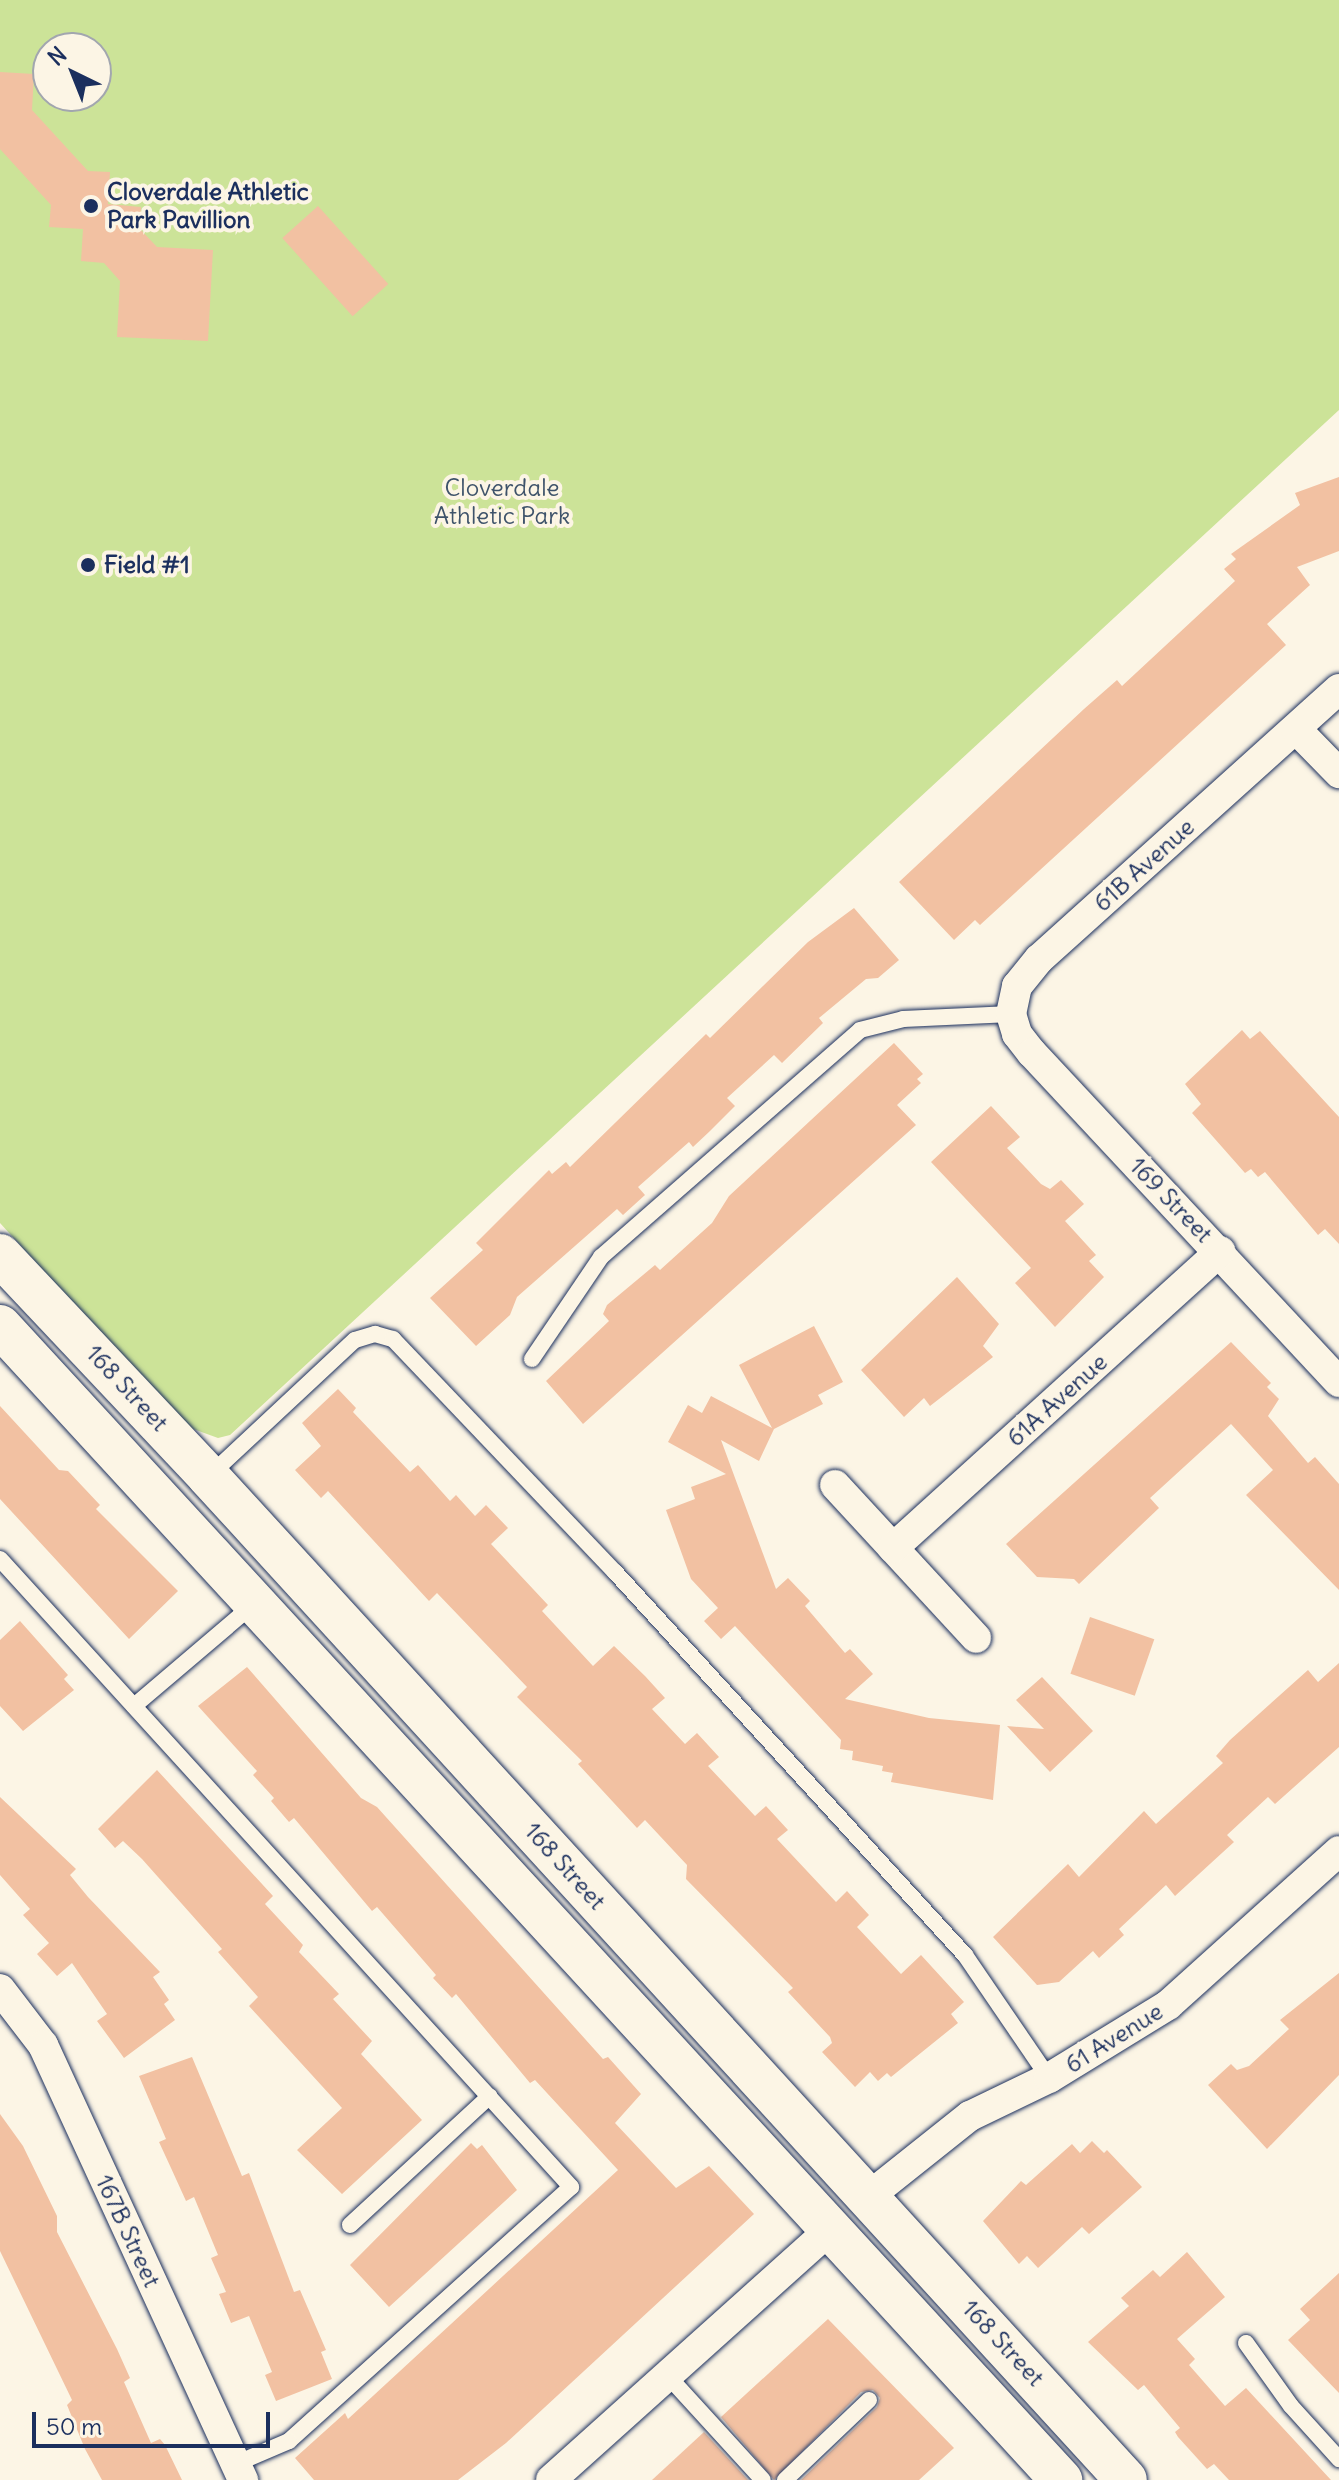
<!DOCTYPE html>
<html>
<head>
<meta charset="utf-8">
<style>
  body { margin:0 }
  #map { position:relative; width:1339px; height:2480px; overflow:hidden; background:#fcf5e5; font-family:Delius,sans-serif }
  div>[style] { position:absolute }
  .green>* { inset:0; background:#cce398 }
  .building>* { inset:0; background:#f2c1a2; transform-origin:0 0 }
  .roads { filter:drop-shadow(0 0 2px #1b2f5e) drop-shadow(0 0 2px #1b2f5e) }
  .service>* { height:16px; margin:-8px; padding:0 8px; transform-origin:8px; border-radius:8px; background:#fcf5e5 }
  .minor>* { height:30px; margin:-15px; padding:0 15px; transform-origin:15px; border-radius:15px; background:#fcf5e5 }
  .secondary>* { height:42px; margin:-21px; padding:0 21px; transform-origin:21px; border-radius:21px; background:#fcf5e5 }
  .dots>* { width:22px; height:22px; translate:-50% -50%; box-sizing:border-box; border:4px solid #fcf5e5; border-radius:50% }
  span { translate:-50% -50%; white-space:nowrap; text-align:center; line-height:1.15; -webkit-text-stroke:8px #fcf5e5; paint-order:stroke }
  .poi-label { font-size:24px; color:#1b2f5e; font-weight:700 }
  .left { translate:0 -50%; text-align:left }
  .park-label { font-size:24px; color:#3e536a }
  .street-label { font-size:24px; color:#1b2f5e }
  .north { position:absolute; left:32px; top:32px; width:80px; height:80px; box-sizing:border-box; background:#fcf5e5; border:2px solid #a2a6af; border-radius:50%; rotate:317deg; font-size:22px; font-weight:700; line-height:32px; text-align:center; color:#1b2f5e }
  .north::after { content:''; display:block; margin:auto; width:28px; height:36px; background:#1b2f5e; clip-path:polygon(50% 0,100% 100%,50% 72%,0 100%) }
  .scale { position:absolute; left:32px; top:2412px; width:238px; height:36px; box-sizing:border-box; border:4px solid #1b2f5e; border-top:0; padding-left:10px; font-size:24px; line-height:28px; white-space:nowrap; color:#1b2f5e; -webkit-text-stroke:6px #fcf5e5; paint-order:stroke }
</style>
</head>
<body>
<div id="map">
  <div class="green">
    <i style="clip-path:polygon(evenodd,0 0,1339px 0,1339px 410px,230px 1435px,218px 1438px,185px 1426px,0 1223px,0 0,48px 48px,96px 48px,96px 96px,48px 96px,48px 48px)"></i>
  </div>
  <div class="building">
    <i style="clip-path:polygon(0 72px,34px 74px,32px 110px,88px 171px,110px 172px,108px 204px,141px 207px,140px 229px,157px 247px,213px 250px,208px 341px,117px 337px,120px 281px,104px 263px,81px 261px,83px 229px,49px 227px,51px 205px,0 149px)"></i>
    <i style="left:318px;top:206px;width:105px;height:48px;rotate:48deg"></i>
    <i style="clip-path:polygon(1339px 477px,1339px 551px,1297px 567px,1310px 585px,1267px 624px,1286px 645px,980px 925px,975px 920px,954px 940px,899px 882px,1084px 709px,1117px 680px,1122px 686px,1235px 581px,1224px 569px,1236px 559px,1231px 554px,1300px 505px,1295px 493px)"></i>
    <i style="clip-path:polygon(854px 908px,899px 960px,878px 978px,866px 979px,819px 1018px,823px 1023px,782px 1063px,774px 1055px,727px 1098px,735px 1106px,710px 1131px,693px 1147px,689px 1142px,638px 1187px,645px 1195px,623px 1215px,617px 1209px,517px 1297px,510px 1315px,476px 1346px,430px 1298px,483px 1250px,476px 1243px,549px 1170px,552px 1174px,566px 1162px,570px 1167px,706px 1034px,710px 1038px,808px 942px)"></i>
    <i style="clip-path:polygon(1242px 1030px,1250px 1039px,1260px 1031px,1339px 1117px,1339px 1244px,1325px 1229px,1318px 1235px,1265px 1172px,1258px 1177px,1251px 1169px,1245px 1173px,1192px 1113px,1201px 1104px,1185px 1084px)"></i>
    <i style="clip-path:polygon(894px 1043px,923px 1074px,917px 1079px,921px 1083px,897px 1105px,916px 1125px,583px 1424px,546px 1381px,609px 1321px,603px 1314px,607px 1305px,655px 1265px,660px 1270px,712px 1223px,729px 1196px)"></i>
    <i style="clip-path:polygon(991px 1106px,1020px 1137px,1007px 1148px,1041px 1184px,1050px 1189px,1061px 1180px,1084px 1204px,1065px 1221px,1096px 1255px,1089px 1261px,1104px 1277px,1055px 1327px,1015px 1283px,1031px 1268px,931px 1162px)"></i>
    <i style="clip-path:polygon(957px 1277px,999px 1324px,983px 1346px,993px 1357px,930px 1406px,924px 1398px,904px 1417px,861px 1370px)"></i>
    <i style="clip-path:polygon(814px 1326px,843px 1382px,818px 1395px,823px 1404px,774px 1429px,759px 1461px,721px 1440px,776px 1589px,788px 1578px,810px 1601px,805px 1606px,845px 1653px,850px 1649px,873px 1674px,845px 1699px,929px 1718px,1000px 1725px,993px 1800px,891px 1782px,893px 1773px,882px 1771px,883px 1766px,852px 1760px,853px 1751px,840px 1749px,841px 1740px,735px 1626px,721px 1639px,704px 1621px,718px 1608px,691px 1579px,666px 1510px,695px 1499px,691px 1487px,726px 1474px,668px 1442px,688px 1405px,702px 1413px,711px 1396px,772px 1428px,739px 1365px)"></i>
    <i style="clip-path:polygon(1231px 1342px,1271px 1383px,1267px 1387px,1279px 1399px,1268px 1416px,1308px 1463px,1315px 1457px,1339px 1484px,1339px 1590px,1246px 1495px,1273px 1470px,1231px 1424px,1150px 1498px,1159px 1508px,1079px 1584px,1074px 1579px,1037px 1577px,1006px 1544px)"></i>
    <i style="clip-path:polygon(338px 1389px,356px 1408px,353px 1412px,410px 1472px,418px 1465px,450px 1501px,456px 1495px,475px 1516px,486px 1505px,508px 1528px,491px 1544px,548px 1605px,542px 1611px,593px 1666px,614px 1646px,645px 1676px,665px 1698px,652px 1709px,685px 1744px,697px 1733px,719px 1757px,708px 1766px,755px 1816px,766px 1806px,788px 1830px,777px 1839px,836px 1902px,847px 1891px,869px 1915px,857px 1927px,901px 1974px,921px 1955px,964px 2002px,951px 2014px,958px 2023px,891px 2077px,887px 2073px,878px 2081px,870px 2072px,855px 2087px,822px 2052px,832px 2043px,830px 2037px,788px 1992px,793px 1988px,686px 1879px,687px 1865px,645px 1820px,637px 1828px,578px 1764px,582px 1761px,517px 1697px,527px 1687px,437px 1593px,429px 1601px,328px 1491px,321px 1498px,295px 1470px,321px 1446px,302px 1423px)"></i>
    <i style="clip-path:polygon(0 1406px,59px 1470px,68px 1471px,100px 1505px,96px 1509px,178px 1591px,129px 1639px,0 1499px)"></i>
    <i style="left:1090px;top:1617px;width:68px;height:60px;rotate:19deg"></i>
    <i style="clip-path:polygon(20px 1621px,68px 1675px,64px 1679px,74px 1690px,23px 1731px,0 1706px,0 1640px)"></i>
    <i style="clip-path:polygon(1339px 1663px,1339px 1747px,1275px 1804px,1268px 1797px,1227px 1835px,1234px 1842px,1175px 1896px,1166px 1885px,1119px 1929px,1124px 1935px,1099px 1958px,1093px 1951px,1059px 1982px,1037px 1985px,993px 1937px,1068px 1864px,1079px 1877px,1144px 1811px,1156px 1824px,1223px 1763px,1216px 1756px,1230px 1740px,1308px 1670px,1318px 1682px)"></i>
    <i style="clip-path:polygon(247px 1667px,361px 1798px,377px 1807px,603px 2059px,608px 2057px,641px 2094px,615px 2123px,676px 2188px,709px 2166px,754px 2214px,506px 2443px,458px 2480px,314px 2480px,295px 2458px,345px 2413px,348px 2419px,618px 2170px,535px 2080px,530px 2083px,456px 1994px,452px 1998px,433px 1978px,436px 1975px,377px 1907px,372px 1911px,294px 1818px,289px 1822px,271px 1801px,274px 1798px,253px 1775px,257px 1771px,198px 1706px)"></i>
    <i style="clip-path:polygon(1042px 1677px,1093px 1731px,1050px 1772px,1007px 1726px,1044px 1729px,1016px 1700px)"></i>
    <i style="clip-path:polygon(157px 1770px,273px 1896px,265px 1904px,303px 1945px,299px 1952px,339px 1994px,333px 1999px,372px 2041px,361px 2054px,422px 2120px,342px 2194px,297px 2150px,342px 2108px,249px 2006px,258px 1997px,218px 1952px,222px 1949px,142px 1859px,123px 1841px,115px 1848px,98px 1829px)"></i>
    <i style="clip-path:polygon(0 1797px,76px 1869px,70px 1875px,88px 1897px,160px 1972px,153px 1977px,169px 2000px,164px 2004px,175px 2020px,124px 2058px,97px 2021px,107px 2014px,72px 1963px,57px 1976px,37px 1954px,49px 1943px,23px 1915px,30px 1909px,0 1875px)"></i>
    <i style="clip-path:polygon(1339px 1973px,1339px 2075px,1267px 2149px,1208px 2085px,1231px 2064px,1237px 2070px,1249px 2066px,1289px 2029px,1280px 2020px)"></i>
    <i style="clip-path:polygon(192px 2057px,242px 2176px,249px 2173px,294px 2292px,300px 2290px,326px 2350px,321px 2352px,332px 2379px,276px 2401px,265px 2375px,272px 2372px,249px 2316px,231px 2323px,219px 2294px,226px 2292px,211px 2258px,218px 2255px,194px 2197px,186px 2201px,171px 2168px,159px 2142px,166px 2139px,139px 2076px)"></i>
    <i style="clip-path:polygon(0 2114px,23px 2146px,57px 2216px,57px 2232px,117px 2349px,130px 2378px,124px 2382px,151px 2443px,160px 2439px,165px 2445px,182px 2480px,102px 2480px,85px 2449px,67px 2405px,72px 2400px,0 2251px)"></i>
    <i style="clip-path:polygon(1092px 2141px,1104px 2153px,1107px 2150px,1142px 2187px,1089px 2234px,1082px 2227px,1038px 2268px,1027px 2256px,1019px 2264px,983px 2221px,1021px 2181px,1026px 2185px,1072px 2144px,1080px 2153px)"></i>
    <i style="clip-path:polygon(471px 2143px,477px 2149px,482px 2145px,517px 2190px,389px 2307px,350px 2265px)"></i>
    <i style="clip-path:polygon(1187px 2252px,1225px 2297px,1177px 2339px,1195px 2359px,1189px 2365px,1225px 2406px,1246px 2388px,1331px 2480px,1229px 2480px,1214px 2464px,1207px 2469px,1178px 2437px,1175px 2432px,1180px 2428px,1144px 2385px,1138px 2390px,1088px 2342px,1129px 2306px,1121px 2298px,1153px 2270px,1160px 2277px)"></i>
    <i style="clip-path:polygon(1339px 2273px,1339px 2393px,1288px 2340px,1310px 2320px,1300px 2309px)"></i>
    <i style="clip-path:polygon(828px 2319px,954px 2448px,919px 2480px,801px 2480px,877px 2407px,880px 2398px,873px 2390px,861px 2392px,774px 2480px,721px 2417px)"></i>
    <i style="clip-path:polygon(704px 2432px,748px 2480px,652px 2480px)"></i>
  </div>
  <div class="roads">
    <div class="service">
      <i style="left:532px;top:1359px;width:123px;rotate:-55.9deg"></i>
      <i style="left:601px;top:1257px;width:344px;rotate:-41.2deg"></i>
      <i style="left:860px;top:1030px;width:44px;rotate:-14.3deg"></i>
      <i style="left:903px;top:1019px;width:108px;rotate:-2.7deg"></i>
      <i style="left:210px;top:1475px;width:198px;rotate:-43deg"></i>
      <i style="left:355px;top:1340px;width:21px;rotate:-17deg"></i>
      <i style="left:375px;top:1334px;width:19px;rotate:16deg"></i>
      <i style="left:393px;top:1339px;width:322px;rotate:46.4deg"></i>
      <i style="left:615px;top:1572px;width:519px;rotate:47.58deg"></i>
      <i style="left:965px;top:1955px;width:149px;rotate:55.7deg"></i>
      <i style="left:0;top:1559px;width:849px;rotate:47.72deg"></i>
      <i style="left:571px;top:2187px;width:380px;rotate:138deg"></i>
      <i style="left:289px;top:2441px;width:59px;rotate:156.9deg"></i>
      <i style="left:134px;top:1706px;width:157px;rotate:-40.4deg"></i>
      <i style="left:350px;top:2225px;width:190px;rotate:-42.7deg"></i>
      <i style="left:1246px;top:2343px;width:77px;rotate:54.5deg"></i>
      <i style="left:1291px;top:2406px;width:72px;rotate:47.8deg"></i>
      <i style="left:667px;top:2375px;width:142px;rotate:47.6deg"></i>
      <i style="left:785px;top:2480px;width:116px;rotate:-43.6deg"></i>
    </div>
    <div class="minor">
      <i style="left:1339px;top:689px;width:404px;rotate:138deg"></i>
      <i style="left:1039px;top:959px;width:35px;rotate:129deg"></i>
      <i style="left:1017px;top:986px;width:29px;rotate:102deg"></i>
      <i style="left:1011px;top:1014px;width:21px;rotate:73deg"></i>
      <i style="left:1017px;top:1034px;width:24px;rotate:52deg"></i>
      <i style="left:1032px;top:1053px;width:450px;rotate:47deg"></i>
      <i style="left:1296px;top:729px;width:62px;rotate:45.7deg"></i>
      <i style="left:835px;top:1485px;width:208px;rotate:47.3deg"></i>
      <i style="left:893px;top:1548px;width:442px;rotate:-42.2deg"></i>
      <i style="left:0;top:1989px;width:71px;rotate:52.5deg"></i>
      <i style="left:43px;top:2045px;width:479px;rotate:65.3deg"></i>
      <i style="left:868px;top:2197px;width:130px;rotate:-38.5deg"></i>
      <i style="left:970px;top:2116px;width:88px;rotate:-25.7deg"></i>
      <i style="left:1049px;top:2078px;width:140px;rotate:-31.5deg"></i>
      <i style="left:1168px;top:2005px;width:230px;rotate:-42deg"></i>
      <i style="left:551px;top:2480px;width:377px;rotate:-41.9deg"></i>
    </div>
    <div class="secondary">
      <i style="left:0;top:1255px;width:303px;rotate:46.7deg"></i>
      <i style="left:208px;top:1476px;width:1360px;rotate:47.56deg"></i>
      <i style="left:0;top:1326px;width:1568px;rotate:47.4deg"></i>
    </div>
  </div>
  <div class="dots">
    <i style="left:91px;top:206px;background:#1b2f5e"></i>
    <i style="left:88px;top:565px;background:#1b2f5e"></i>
  </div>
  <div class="poi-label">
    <span class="left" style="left:107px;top:206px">Cloverdale Athletic<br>Park Pavillion</span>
    <span class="left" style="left:104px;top:565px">Field #1</span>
  </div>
  <div class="park-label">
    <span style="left:502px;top:502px">Cloverdale<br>Athletic Park</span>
  </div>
  <div class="street-label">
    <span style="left:1144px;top:865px;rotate:-42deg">61B Avenue</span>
    <span style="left:1171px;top:1200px;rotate:46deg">169 Street</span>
    <span style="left:127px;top:1388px;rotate:47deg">168 Street</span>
    <span style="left:1057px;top:1400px;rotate:-42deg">61A Avenue</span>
    <span style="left:565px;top:1866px;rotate:48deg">168 Street</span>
    <span style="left:1114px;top:2038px;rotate:-32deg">61 Avenue</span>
    <span style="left:128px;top:2231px;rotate:65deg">167B Street</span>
    <span style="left:1003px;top:2343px;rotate:47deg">168 Street</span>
  </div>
  <div class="north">N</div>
  <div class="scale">50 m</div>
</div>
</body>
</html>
